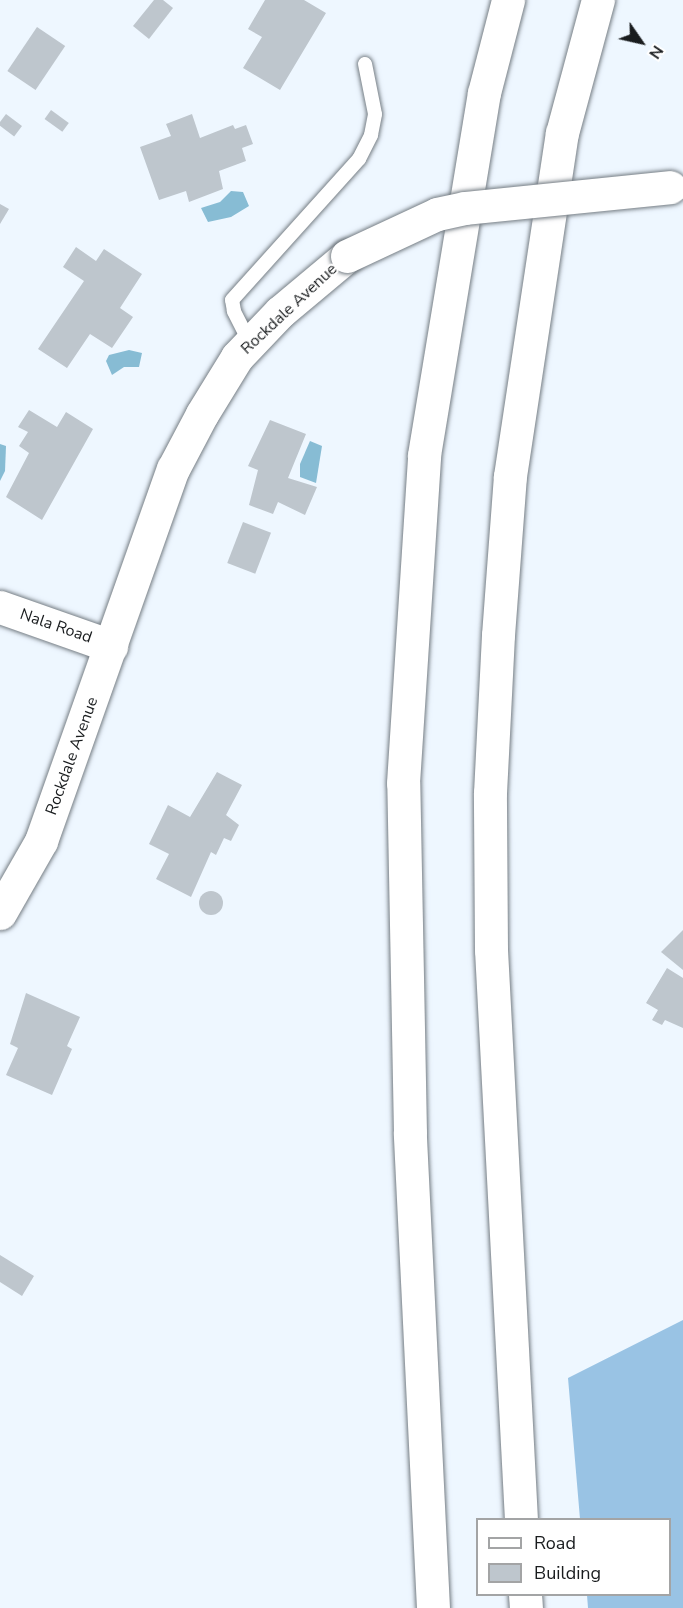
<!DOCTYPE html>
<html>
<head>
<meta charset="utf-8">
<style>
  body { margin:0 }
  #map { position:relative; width:683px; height:1608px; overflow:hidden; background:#eef7ff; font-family:"Nunito Sans",sans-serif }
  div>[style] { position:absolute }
  .forest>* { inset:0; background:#99c3e4 }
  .water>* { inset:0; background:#87bcd4 }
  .building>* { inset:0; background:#bec6cd; transform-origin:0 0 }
  .round { border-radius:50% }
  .roads { filter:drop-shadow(0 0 2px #767e85) drop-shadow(0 0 2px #767e85) }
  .lane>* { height:14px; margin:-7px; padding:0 7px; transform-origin:7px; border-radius:7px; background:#fff }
  .secondary>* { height:33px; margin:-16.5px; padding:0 16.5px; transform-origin:16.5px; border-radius:16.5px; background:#fff }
  .highway>* { height:33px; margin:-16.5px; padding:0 16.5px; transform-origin:16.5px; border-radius:16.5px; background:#fff }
  .bridges { filter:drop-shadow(0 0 2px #767e85) drop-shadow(0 0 2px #767e85) }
  .secondary-bridge>* { height:33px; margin:-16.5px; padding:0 16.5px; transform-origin:16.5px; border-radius:16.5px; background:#fff }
  span { translate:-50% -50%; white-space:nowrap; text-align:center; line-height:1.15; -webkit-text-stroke:4.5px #fff; paint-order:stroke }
  .street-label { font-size:16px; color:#191c1e }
  .legend { position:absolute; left:476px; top:1518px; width:195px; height:78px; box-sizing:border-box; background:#fff; border:2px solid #a3a4a5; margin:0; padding:8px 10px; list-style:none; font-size:18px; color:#191c1e }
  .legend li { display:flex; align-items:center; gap:12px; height:30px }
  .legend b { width:30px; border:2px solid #a3a4a5 }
  .north { position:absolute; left:611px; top:12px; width:60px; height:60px; -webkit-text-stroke:4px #fff; paint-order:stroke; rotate:124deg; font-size:16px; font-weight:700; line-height:24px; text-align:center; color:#191c1e }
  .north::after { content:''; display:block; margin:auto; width:21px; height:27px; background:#191c1e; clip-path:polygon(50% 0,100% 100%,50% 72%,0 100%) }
</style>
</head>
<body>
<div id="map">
  <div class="forest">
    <i style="clip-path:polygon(683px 1320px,683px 1608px,588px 1608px,587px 1595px,670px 1594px,670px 1520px,580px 1519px,568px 1378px)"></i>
  </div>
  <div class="water">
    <i style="clip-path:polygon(231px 191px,243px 192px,249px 206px,231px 217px,208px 222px,201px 208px,220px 202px)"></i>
    <i style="clip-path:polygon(129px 350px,142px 353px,139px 367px,124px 367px,112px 375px,106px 361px,109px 355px)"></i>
    <i style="clip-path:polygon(310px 441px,322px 446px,316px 483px,300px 477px,300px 464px)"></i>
    <i style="clip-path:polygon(0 444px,6px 446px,5px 471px,0 481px)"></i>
  </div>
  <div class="building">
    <i style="clip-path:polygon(154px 0,163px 0,173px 8px,149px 39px,133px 26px)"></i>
    <i style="clip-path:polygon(265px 0,304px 0,326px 13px,280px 90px,243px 68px,262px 37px,248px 29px)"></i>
    <i style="left:37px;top:27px;width:34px;height:53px;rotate:34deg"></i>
    <i style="left:51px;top:110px;width:22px;height:11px;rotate:36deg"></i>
    <i style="left:6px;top:114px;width:20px;height:13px;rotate:37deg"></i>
    <i style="clip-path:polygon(192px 114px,200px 138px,233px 125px,235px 129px,246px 125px,253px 144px,242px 148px,246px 161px,219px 171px,223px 189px,189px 202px,186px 191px,159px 200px,140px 147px,171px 136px,166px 124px)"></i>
    <i style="clip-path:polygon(0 204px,9px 209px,0 224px)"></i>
    <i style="clip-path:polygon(76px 247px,96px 261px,104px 249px,142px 274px,120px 308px,133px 317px,112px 348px,90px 334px,67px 368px,38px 349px,84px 281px,63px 267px)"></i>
    <i style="clip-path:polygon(29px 410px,57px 427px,66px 412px,93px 429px,42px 520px,6px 497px,29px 453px,19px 446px,28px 432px,18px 427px)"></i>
    <i style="clip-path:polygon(270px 420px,306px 434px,288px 478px,317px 487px,305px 515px,278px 502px,273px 514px,249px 505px,258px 470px,248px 466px)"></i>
    <i style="left:243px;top:522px;width:30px;height:44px;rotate:21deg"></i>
    <i style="clip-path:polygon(217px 772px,242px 785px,226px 815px,239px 825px,231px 841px,224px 838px,216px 855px,211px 852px,191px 897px,156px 879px,169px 854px,149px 844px,168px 805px,190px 817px)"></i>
    <i class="round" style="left:199px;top:891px;width:24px;height:24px"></i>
    <i style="clip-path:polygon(683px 930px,683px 970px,661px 952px)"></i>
    <i style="clip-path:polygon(667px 968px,683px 978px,683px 1028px,665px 1020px,662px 1025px,652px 1020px,658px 1010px,646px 1003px)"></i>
    <i style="clip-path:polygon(26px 993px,80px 1017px,67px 1046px,72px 1049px,52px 1095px,6px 1075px,18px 1048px,10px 1044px)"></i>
    <i style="clip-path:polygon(0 1255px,34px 1276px,22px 1296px,0 1282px)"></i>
  </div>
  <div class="roads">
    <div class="lane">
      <i style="left:250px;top:343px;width:36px;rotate:-117deg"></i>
      <i style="left:234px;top:311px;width:11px;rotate:-100deg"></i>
      <i style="left:232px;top:300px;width:190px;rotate:-48deg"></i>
      <i style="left:359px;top:159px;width:27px;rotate:-63deg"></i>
      <i style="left:371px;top:135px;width:21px;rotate:-79deg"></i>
      <i style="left:375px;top:114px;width:51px;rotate:-101.3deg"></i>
    </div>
    <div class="secondary">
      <i style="left:0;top:607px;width:118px;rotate:19.4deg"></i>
      <i style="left:0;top:913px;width:83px;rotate:-60.3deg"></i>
      <i style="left:41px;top:841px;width:395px;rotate:-70.5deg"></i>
      <i style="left:173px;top:469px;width:62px;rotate:-62.2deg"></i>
      <i style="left:202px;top:414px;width:67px;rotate:-58.4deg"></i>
      <i style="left:237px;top:357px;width:62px;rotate:-46.3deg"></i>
      <i style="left:280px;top:312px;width:87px;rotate:-39.9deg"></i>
    </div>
    <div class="highway">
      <i style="left:521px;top:1520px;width:571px;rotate:-93.01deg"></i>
      <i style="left:491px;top:950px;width:157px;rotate:-90.4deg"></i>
      <i style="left:490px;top:793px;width:158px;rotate:-87.1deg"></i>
      <i style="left:498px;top:635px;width:159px;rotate:-85.7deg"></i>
      <i style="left:510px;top:476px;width:347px;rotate:-81.4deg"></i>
      <i style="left:562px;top:133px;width:138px;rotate:-74.9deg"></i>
      <i style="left:525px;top:1594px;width:14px;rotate:86deg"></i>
      <i style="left:433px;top:1608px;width:476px;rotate:-92.8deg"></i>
      <i style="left:410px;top:1133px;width:350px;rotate:-91.1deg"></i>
      <i style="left:403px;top:783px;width:329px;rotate:-86.3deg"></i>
      <i style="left:424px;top:455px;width:367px;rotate:-80.6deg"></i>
      <i style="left:484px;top:93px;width:96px;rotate:-75.5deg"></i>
    </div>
  </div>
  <div class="bridges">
    <div class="secondary-bridge">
      <i style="left:347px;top:256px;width:99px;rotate:-25deg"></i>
      <i style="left:437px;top:214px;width:29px;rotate:-12deg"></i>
      <i style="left:465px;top:208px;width:206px;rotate:-5.8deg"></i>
    </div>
  </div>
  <div class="street-label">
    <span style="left:289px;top:309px;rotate:-43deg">Rockdale Avenue</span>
    <span style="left:56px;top:626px;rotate:19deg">Nala Road</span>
    <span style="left:72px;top:756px;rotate:-70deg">Rockdale Avenue</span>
  </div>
  <ul class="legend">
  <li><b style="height:8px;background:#fff"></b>Road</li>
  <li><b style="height:16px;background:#bec6cd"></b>Building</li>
  </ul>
  <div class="north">N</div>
</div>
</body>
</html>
